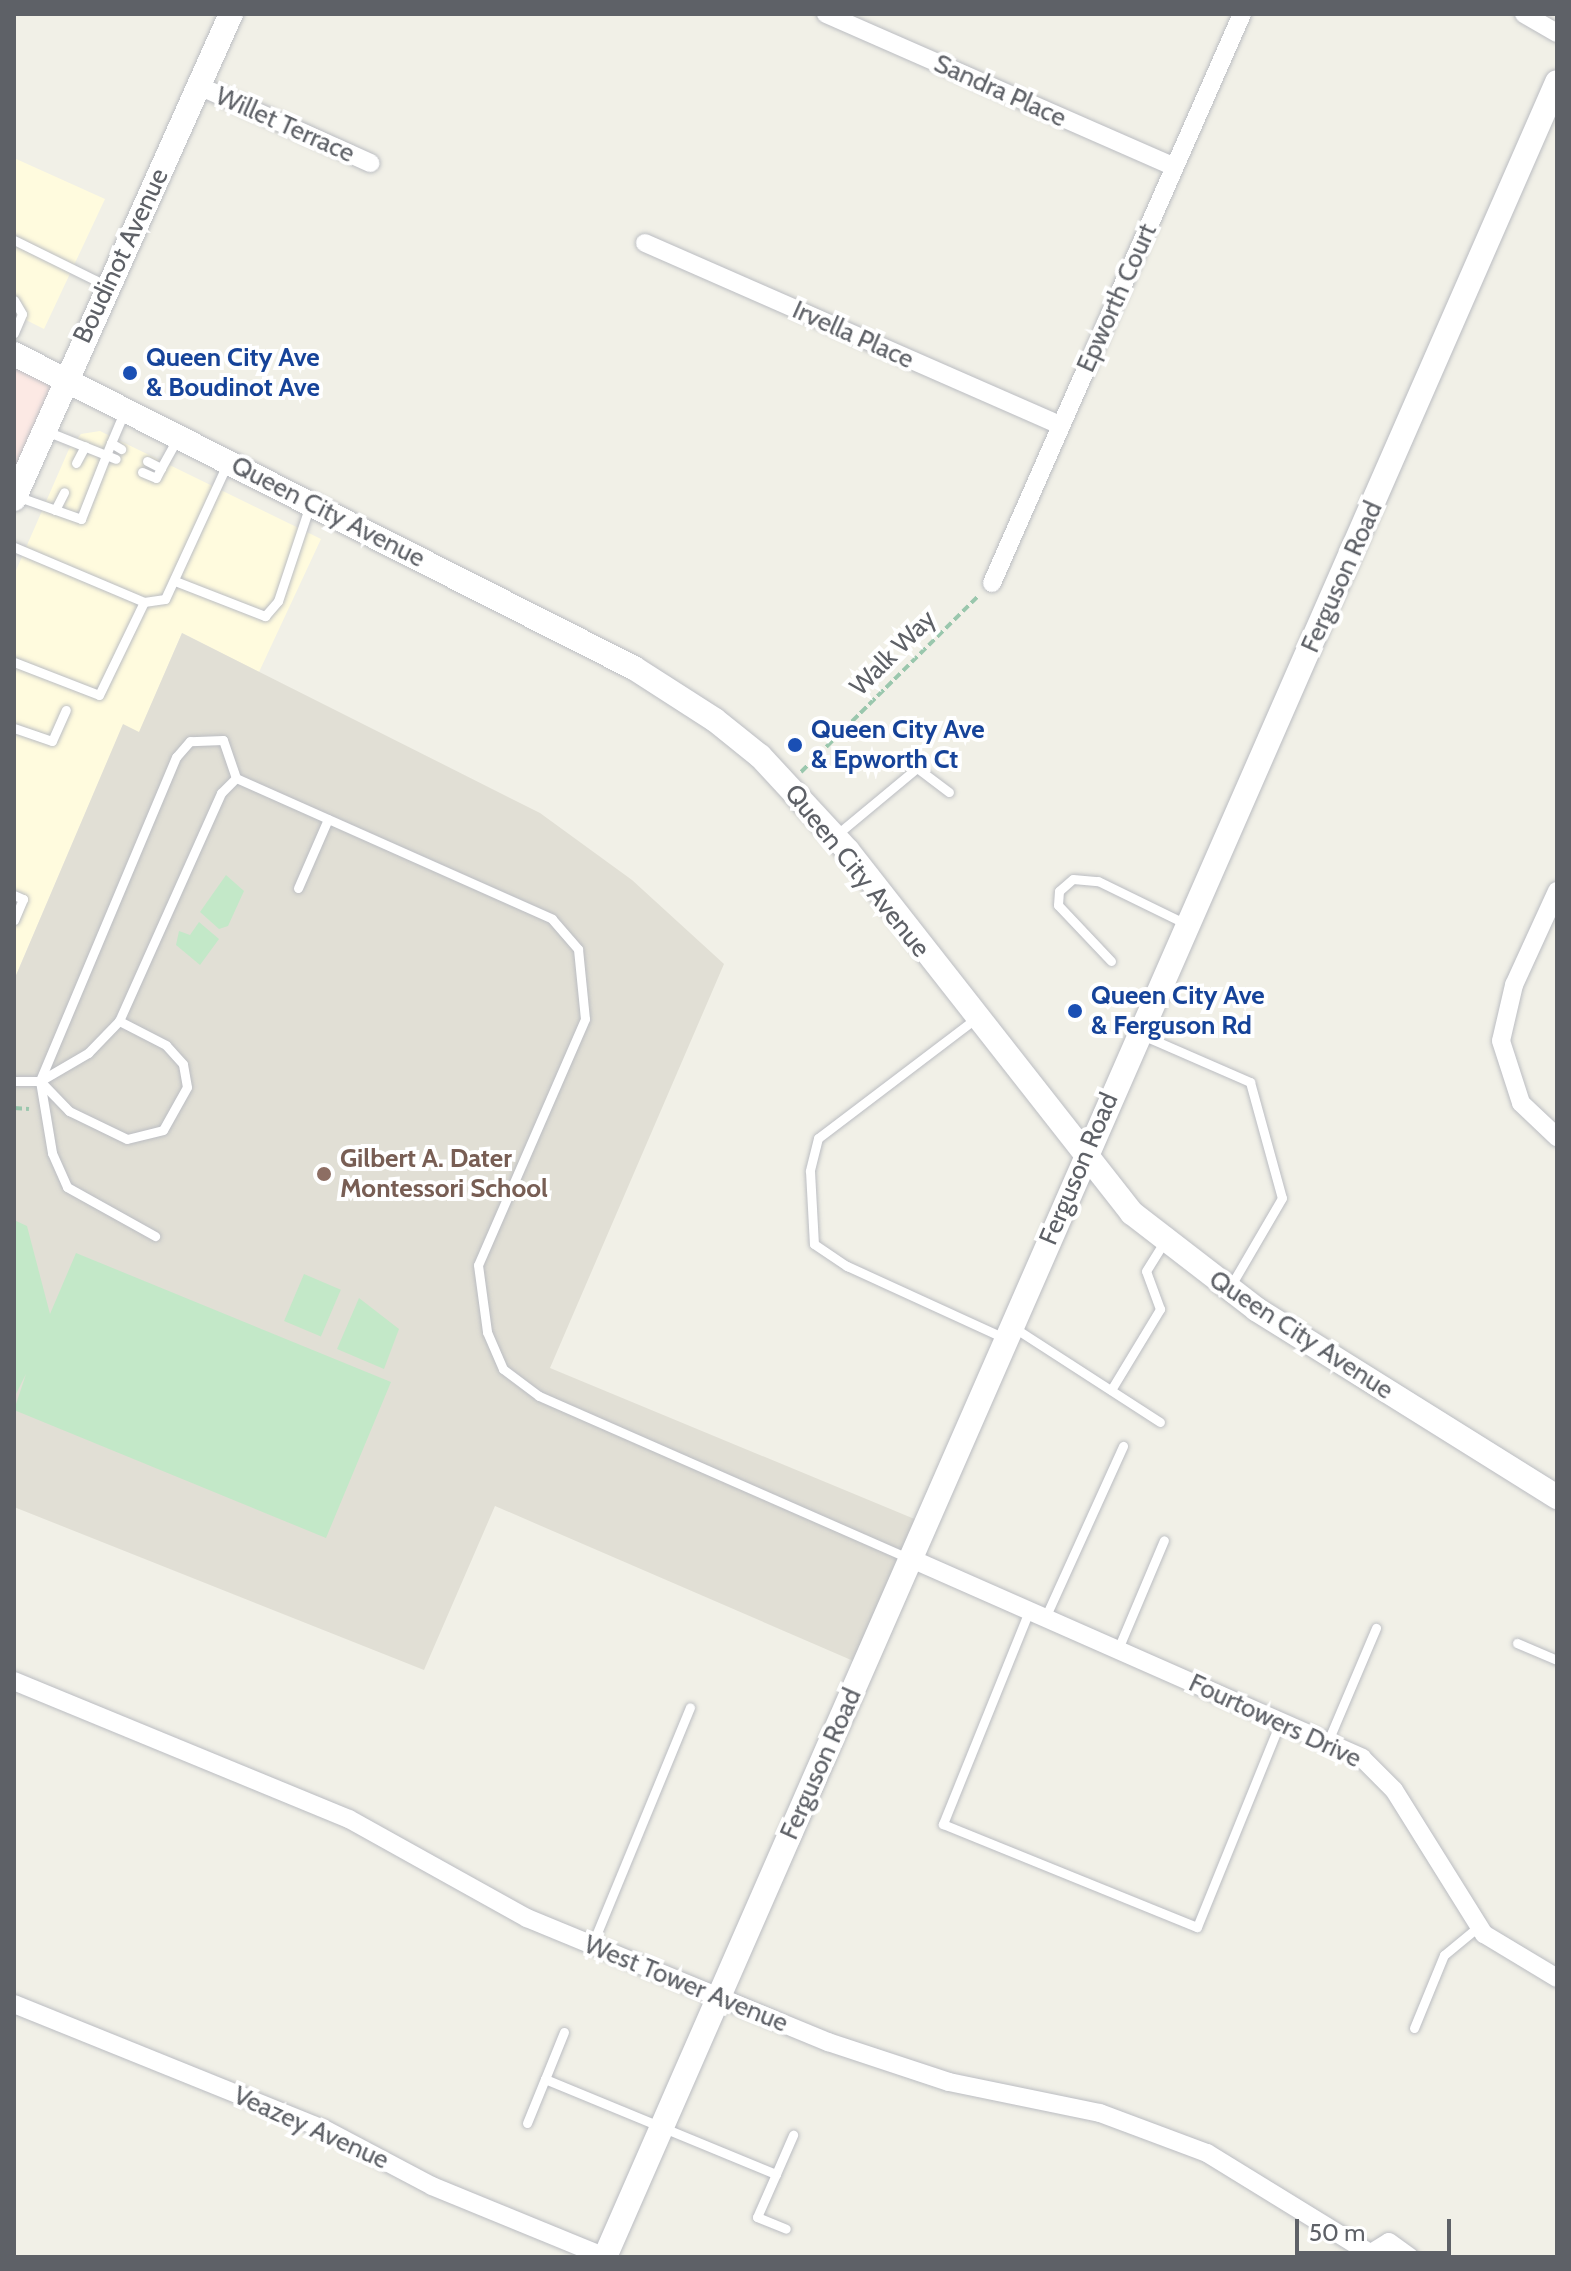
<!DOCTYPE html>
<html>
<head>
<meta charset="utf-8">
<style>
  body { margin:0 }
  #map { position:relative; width:1571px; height:2271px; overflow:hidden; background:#f1f0e7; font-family:Cabin,sans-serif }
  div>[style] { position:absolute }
  .commercial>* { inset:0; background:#fffbde }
  .education>* { inset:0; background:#e1dfd5 }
  .medical>* { inset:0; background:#fce9e4 }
  .green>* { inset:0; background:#c3e8c8; transform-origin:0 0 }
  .path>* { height:4px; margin-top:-2px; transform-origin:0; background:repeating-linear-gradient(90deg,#9ac7ad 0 8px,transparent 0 12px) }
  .roads { filter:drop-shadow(0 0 2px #bbbdc2) drop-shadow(0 0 2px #bbbdc2) }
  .lane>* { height:9px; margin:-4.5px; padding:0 4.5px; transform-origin:4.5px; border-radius:4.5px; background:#fff }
  .street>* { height:18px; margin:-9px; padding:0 9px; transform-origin:9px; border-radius:9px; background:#fff }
  .secondary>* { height:24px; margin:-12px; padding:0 12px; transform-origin:12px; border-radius:12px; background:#fff }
  .dots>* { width:22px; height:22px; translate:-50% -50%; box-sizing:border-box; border:4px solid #fff; border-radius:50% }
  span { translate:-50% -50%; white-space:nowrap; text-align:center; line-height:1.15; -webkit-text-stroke:8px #fff; paint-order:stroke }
  .street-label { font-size:26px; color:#5e6167 }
  .transit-label { font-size:26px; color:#164399; font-weight:700 }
  .left { translate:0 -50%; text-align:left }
  .education-label { font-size:26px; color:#785e54; font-weight:700 }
  .frame { position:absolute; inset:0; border:16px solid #5e6167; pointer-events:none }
  .scale { position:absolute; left:1295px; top:2219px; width:156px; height:36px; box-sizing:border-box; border:4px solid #5e6167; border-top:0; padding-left:10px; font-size:24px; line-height:28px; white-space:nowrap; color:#5e6167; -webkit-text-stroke:6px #fff; paint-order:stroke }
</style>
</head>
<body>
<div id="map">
  <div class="commercial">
    <i style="clip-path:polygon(14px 158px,105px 199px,44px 329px,14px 314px)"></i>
    <i style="clip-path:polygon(100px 431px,321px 539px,259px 672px,182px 633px,139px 733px,123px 725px,14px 980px,14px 575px,69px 449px,81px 434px)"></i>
  </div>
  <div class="education">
    <i style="clip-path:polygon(182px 633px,540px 813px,632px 880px,724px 964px,550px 1368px,929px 1525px,865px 1666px,495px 1506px,424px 1670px,14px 1507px,14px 980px,123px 724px,139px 732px)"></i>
  </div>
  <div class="medical">
    <i style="clip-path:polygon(14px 354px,64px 378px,14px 499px)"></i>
  </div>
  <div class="green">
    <i style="clip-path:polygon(226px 875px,244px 891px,228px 926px,219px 929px,200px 912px)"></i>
    <i style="clip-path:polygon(199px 922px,219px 939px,200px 965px,176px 945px,179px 931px,190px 935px)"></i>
    <i style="clip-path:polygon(14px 1220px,27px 1226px,50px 1314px,76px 1253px,391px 1382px,326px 1538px,14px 1410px,26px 1374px,14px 1398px)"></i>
    <i style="left:304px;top:1274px;width:40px;height:51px;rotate:23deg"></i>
    <i style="clip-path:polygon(359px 1298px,399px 1329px,384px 1369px,337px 1349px)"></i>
  </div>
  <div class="path">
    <i style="left:801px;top:772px;width:251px;rotate:-44.8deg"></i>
    <i style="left:14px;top:1108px;width:15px;rotate:4deg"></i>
  </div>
  <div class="roads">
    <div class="lane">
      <i style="left:14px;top:240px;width:104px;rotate:26.3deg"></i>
      <i style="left:14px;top:300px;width:16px;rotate:60deg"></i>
      <i style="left:22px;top:314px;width:21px;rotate:113deg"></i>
      <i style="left:46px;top:431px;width:75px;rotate:21.8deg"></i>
      <i style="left:111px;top:443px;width:33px;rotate:-67deg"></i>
      <i style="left:147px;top:461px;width:16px;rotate:27deg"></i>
      <i style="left:161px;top:468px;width:33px;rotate:-61deg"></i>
      <i style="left:76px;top:463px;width:19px;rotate:-62deg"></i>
      <i style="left:142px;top:472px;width:15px;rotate:23deg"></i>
      <i style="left:156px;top:478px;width:11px;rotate:-63deg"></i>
      <i style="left:19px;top:497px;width:66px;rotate:19.5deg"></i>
      <i style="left:81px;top:519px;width:82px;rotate:-68.5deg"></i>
      <i style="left:111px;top:443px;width:12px;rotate:31deg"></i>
      <i style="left:55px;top:510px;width:20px;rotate:-63deg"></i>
      <i style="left:14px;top:547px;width:141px;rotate:22.9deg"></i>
      <i style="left:144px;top:602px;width:21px;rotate:-8deg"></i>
      <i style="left:165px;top:599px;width:151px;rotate:-65.3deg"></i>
      <i style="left:175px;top:581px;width:97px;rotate:21.3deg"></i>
      <i style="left:265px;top:616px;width:20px;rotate:-49deg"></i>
      <i style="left:278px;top:601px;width:101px;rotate:-71.6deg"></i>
      <i style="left:14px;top:662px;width:91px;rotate:21.2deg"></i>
      <i style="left:99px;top:695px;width:103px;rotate:-64.2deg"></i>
      <i style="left:14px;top:728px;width:40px;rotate:18.9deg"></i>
      <i style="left:52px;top:741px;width:34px;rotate:-66deg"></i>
      <i style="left:236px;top:778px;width:346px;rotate:24deg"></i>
      <i style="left:552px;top:919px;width:40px;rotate:49deg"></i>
      <i style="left:578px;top:949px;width:70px;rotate:84.3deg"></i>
      <i style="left:585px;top:1019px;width:268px;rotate:113.5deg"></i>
      <i style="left:478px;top:1265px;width:68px;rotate:82.3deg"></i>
      <i style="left:487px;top:1332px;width:40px;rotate:66.6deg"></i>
      <i style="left:503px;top:1369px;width:45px;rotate:36.9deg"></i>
      <i style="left:539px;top:1396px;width:406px;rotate:23.7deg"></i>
      <i style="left:835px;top:836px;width:107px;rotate:-39.7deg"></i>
      <i style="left:917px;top:768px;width:40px;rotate:37deg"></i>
      <i style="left:298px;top:888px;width:75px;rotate:-66.5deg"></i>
      <i style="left:14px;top:895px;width:10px;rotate:24deg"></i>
      <i style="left:23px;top:899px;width:23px;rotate:113deg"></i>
      <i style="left:1111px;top:961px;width:77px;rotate:-133.4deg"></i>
      <i style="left:1058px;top:905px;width:14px;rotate:-86deg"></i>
      <i style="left:1059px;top:891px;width:18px;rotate:-41deg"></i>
      <i style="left:1073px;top:879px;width:25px;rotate:5deg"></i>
      <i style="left:1098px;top:881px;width:98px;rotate:26deg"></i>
      <i style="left:975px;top:1019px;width:197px;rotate:142.8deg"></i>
      <i style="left:818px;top:1138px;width:34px;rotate:104deg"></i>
      <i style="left:810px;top:1171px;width:73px;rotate:86.9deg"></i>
      <i style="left:814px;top:1244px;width:40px;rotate:34deg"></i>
      <i style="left:847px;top:1266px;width:173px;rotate:24.6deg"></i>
      <i style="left:1142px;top:1035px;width:118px;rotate:23.5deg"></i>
      <i style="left:1250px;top:1082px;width:120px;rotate:74.6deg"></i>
      <i style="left:1282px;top:1198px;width:103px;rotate:120.3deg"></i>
      <i style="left:14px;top:1081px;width:26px"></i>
      <i style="left:40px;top:1081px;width:56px;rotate:-30.3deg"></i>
      <i style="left:88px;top:1053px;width:45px;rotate:-45.9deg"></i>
      <i style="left:119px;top:1021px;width:250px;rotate:-65.9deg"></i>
      <i style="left:221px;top:793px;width:21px;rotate:-45deg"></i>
      <i style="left:236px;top:778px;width:40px;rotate:-108.9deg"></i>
      <i style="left:223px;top:740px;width:33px;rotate:178deg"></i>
      <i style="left:190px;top:741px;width:21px;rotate:131deg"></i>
      <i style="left:176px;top:757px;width:351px;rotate:112.8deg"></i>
      <i style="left:40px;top:1081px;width:73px;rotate:80.5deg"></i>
      <i style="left:52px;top:1153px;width:37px;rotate:66deg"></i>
      <i style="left:67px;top:1187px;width:101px;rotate:29.1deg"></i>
      <i style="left:40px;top:1081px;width:42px;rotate:46deg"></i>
      <i style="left:69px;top:1111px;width:64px;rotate:25.8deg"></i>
      <i style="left:127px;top:1139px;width:37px;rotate:-14deg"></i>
      <i style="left:163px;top:1130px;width:49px;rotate:-60.8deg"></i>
      <i style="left:187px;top:1087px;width:23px;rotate:-100deg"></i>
      <i style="left:183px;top:1064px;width:25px;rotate:-132deg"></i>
      <i style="left:166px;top:1045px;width:53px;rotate:-152.9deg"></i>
      <i style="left:1013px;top:1327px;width:175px;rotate:32.9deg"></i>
      <i style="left:1111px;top:1390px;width:95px;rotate:-58.8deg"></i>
      <i style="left:1160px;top:1309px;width:40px;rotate:-110.2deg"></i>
      <i style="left:1146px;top:1271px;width:36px;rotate:-58deg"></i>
      <i style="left:1029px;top:1611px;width:230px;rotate:112deg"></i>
      <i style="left:943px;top:1824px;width:274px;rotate:22.1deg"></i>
      <i style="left:1197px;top:1927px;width:223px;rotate:-67.9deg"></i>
      <i style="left:1045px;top:1618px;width:189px;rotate:-65.6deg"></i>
      <i style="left:1517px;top:1643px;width:43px;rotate:23deg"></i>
      <i style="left:1118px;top:1649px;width:118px;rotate:-67.1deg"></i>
      <i style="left:1328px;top:1741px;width:123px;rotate:-67deg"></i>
      <i style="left:592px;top:1945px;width:257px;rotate:-67.6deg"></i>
      <i style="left:1414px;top:2028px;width:79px;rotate:-67.7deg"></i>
      <i style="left:1444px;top:1955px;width:44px;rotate:-39.5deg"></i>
      <i style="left:564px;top:2032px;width:51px;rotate:112deg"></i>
      <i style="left:545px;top:2079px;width:250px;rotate:22.4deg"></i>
      <i style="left:776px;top:2174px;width:43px;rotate:-66.4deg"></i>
      <i style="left:527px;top:2123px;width:48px;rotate:-67.8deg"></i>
      <i style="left:776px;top:2174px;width:47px;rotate:113.8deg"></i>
      <i style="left:757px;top:2217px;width:31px;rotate:22deg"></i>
    </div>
    <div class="street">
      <i style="left:826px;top:14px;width:380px;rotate:23.7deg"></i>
      <i style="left:1524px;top:14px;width:38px;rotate:30deg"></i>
      <i style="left:199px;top:86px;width:188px;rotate:24.2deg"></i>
      <i style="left:645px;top:243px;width:454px;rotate:23.7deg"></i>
      <i style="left:992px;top:583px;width:621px;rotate:-66.28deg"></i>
      <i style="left:1557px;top:891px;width:103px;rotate:114.6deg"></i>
      <i style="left:1514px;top:985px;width:57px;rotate:103.1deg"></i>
      <i style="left:1501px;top:1041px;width:65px;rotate:72.1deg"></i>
      <i style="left:1521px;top:1103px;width:50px;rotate:43.4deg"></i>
      <i style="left:914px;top:1560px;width:490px;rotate:23.8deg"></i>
      <i style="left:1362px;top:1758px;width:45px;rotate:45deg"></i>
      <i style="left:1394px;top:1790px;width:170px;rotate:58deg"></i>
      <i style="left:1484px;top:1934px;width:85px;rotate:31.1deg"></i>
      <i style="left:14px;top:1681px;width:362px;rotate:22.4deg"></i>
      <i style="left:349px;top:1819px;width:204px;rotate:29.1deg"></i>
      <i style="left:527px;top:1918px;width:326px;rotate:22.4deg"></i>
      <i style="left:828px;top:2042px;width:127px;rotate:18.3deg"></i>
      <i style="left:949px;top:2082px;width:154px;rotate:11.6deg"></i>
      <i style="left:1100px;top:2113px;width:114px;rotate:20.5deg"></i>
      <i style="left:1207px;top:2153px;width:189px;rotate:31.6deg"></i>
      <i style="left:14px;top:2004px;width:334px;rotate:22deg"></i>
      <i style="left:324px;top:2129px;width:122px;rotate:27.8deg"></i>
      <i style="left:432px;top:2186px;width:187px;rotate:22.3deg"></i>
      <i style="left:1365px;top:2257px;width:28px;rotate:-32deg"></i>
      <i style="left:1389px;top:2242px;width:26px;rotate:36deg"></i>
    </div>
    <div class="secondary">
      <i style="left:14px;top:354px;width:695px;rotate:26.86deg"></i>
      <i style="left:634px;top:668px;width:96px;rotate:32.7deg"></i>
      <i style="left:715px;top:720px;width:58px;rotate:38.7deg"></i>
      <i style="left:760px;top:756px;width:129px;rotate:47.2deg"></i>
      <i style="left:848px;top:851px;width:460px;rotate:51.9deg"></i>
      <i style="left:1132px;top:1213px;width:157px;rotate:37.7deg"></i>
      <i style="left:1256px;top:1309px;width:355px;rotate:32deg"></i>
      <i style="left:14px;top:499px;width:531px;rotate:-65.9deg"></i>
      <i style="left:605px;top:2257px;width:2374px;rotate:-66.36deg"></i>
    </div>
  </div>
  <div class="dots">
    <i style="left:130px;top:373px;background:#1a4fb4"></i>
    <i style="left:795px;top:745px;background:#1a4fb4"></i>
    <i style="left:1075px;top:1011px;background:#1a4fb4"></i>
    <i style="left:324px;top:1174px;background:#8d6e63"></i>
  </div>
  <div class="street-label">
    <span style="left:1000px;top:91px;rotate:24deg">Sandra Place</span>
    <span style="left:285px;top:125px;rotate:24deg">Willet Terrace</span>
    <span style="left:121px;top:256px;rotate:-65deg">Boudinot Avenue</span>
    <span style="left:1117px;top:298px;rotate:-66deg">Epworth Court</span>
    <span style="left:853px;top:335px;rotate:24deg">Irvella Place</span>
    <span style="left:328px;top:512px;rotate:27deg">Queen City Avenue</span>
    <span style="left:1342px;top:577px;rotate:-66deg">Ferguson Road</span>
    <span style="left:893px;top:653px;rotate:-45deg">Walk Way</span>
    <span style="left:857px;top:871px;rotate:51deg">Queen City Avenue</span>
    <span style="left:1079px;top:1169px;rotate:-67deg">Ferguson Road</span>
    <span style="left:1301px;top:1335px;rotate:33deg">Queen City Avenue</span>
    <span style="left:1275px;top:1721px;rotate:25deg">Fourtowers Drive</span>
    <span style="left:821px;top:1764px;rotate:-66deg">Ferguson Road</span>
    <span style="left:686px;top:1984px;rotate:22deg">West Tower Avenue</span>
    <span style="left:311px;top:2128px;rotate:24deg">Veazey Avenue</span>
  </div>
  <div class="transit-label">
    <span class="left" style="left:146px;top:373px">Queen City Ave<br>&amp; Boudinot Ave</span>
    <span class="left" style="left:811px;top:745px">Queen City Ave<br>&amp; Epworth Ct</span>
    <span class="left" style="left:1091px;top:1011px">Queen City Ave<br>&amp; Ferguson Rd</span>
  </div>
  <div class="education-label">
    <span class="left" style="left:340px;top:1174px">Gilbert A. Dater<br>Montessori School</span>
  </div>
  <div class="frame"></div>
  <div class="scale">50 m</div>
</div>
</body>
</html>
